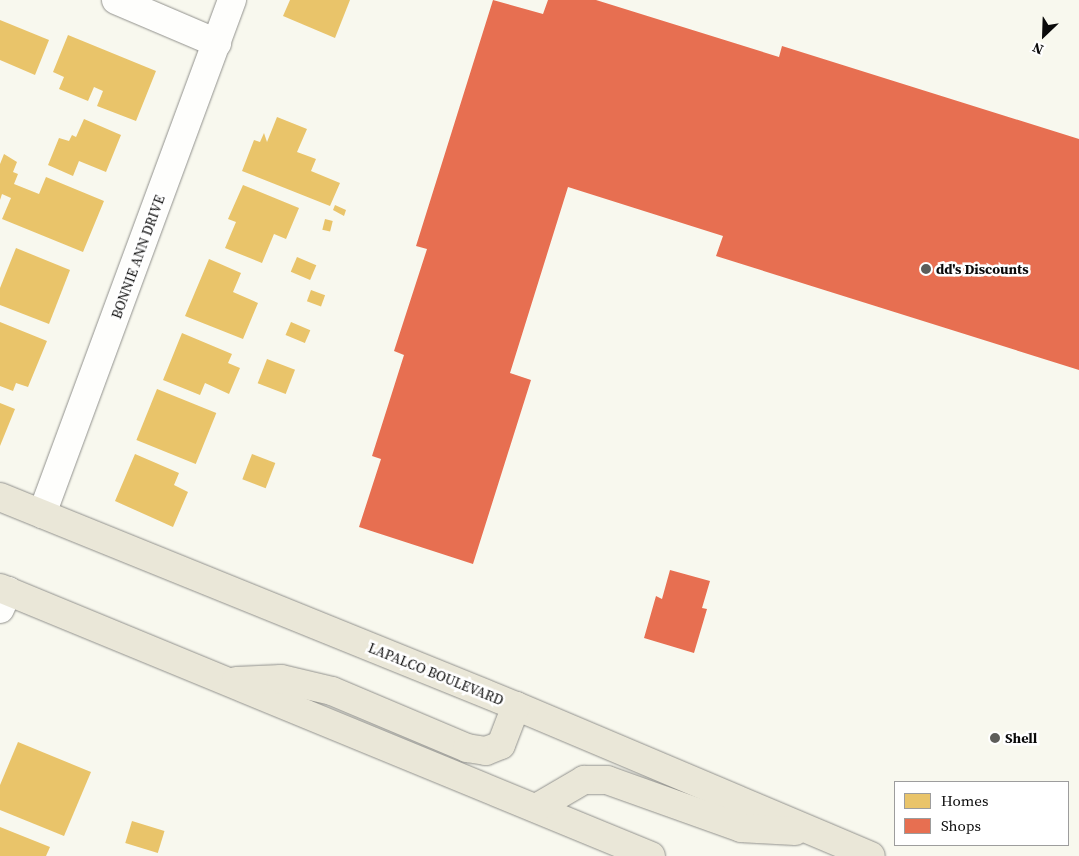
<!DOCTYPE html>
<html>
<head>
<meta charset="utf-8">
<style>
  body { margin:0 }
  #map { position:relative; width:1079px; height:856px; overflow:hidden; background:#f8f8ee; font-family:"Source Serif 4",serif }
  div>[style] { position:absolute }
  .homes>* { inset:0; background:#e9c46a; transform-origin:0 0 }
  .shops>* { inset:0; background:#e76f51 }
  .roads { filter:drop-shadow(0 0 1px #91918d) drop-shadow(0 0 1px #91918d) }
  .minor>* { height:28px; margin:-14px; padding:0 14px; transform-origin:14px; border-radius:14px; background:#fefefc }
  .primary>* { height:28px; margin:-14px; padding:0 14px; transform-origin:14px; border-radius:14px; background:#eae7d8 }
  .dots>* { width:14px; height:14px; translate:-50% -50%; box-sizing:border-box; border:2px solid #fff; border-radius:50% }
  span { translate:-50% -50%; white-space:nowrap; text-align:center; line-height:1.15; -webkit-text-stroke:5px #fff; paint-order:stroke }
  .street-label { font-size:14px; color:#0a0a0a }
  .poi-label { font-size:14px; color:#0a0a0a; font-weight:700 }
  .left { translate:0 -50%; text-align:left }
  .legend { position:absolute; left:894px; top:781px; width:175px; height:65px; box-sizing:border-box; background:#fff; border:1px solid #9d9d9d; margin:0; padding:6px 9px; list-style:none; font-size:15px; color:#0a0a0a }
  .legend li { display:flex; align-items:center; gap:10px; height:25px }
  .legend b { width:25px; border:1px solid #9d9d9d }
  .north { position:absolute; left:1019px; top:10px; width:50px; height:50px; -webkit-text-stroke:4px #fff; paint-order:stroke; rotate:204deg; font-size:14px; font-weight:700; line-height:20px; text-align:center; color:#0a0a0a }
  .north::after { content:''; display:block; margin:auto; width:18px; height:22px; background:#0a0a0a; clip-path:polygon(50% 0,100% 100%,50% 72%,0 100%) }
</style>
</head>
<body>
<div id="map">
  <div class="homes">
    <i style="clip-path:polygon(290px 0,350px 0,335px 38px,283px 16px)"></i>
    <i style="clip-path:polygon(0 20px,49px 40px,35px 75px,0 60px)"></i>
    <i style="clip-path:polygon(68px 35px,156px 71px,136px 121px,97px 106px,103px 91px,94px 87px,88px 101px,59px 89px,64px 77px,53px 72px)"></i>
    <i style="clip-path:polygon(277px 117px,307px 129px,297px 152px,316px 159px,311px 171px,340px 183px,330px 206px,242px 171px,254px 140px,260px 142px,264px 133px,267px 142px)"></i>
    <i style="clip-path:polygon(84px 119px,121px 135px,106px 172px,79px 161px,73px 176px,48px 165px,59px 138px,69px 141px,72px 135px,76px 137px)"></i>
    <i style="clip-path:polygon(4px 154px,17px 162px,13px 172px,18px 174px,14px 184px,39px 194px,46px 177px,104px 201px,83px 252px,2px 219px,11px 198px,2px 194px,0 200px,0 164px)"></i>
    <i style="clip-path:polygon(243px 185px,299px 208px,286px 239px,274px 234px,262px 263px,225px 248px,236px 222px,228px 219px)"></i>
    <i style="clip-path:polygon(335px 205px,346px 210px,344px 216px,333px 210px)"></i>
    <i style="left:325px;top:219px;width:8px;height:11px;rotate:14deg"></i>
    <i style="clip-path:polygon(16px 248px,70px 270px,49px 324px,0 305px,0 288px)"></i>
    <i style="left:297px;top:257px;width:21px;height:16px;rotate:23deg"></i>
    <i style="clip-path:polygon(209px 259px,241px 273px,233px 292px,258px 303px,243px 339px,185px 316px)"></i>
    <i style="left:311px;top:290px;width:15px;height:12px;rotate:20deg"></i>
    <i style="clip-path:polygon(0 322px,47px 341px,28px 387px,16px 383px,13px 391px,0 386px)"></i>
    <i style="left:291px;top:322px;width:21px;height:14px;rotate:23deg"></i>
    <i style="clip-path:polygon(182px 333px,232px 354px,228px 363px,240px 368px,229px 394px,205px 383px,200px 395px,163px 380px)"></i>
    <i style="left:267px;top:359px;width:30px;height:26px;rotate:21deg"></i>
    <i style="left:157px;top:389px;width:64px;height:55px;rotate:22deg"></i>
    <i style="clip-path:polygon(0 403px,15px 409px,0 446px)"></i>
    <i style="clip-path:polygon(135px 454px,179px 473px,174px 485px,188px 492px,173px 527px,115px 501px)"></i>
    <i style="left:252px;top:454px;width:25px;height:27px;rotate:21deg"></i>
    <i style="clip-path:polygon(18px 742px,91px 772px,64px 836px,0 810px,0 785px)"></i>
    <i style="left:132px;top:821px;width:34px;height:23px;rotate:17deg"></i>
    <i style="clip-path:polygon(0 827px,50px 847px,46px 856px,0 856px)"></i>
  </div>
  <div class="shops">
    <i style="clip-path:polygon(493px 0,543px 14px,548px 0,596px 0,779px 57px,782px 46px,1079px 139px,1079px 370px,716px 256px,723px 236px,568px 187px,510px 373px,531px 380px,473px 564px,359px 527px,381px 459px,372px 456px,404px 355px,394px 351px,427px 249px,416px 246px)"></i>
    <i style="clip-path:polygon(670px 570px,710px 581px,702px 608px,707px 609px,694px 653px,644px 638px,656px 596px,662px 599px)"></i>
  </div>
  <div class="roads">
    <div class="minor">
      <i style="left:116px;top:0;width:110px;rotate:23.1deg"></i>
      <i style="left:42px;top:514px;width:548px;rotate:-69.71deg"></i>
      <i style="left:0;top:609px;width:20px;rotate:-66deg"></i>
    </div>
    <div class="primary">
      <i style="left:0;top:497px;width:557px;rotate:22.05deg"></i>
      <i style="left:516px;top:706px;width:385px;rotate:22.9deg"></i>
      <i style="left:0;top:588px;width:704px;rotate:22.38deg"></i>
      <i style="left:236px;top:681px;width:45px;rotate:-2.5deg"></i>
      <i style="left:281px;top:679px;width:52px;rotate:13.2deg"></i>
      <i style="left:332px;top:691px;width:147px;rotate:22.9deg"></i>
      <i style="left:467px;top:748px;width:19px;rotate:9deg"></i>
      <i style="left:486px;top:751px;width:16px;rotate:-22deg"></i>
      <i style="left:501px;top:745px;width:42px;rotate:-69deg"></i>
      <i style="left:536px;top:808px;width:56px;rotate:-30.3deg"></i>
      <i style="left:584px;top:780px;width:23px"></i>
      <i style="left:607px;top:780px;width:142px;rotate:19.7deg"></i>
      <i style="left:741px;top:828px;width:54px;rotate:3.2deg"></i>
    </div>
  </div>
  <div class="dots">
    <i style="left:926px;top:269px;background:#5d5d5a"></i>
    <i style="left:995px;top:738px;background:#5d5d5a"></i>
  </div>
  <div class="street-label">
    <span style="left:138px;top:257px;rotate:-70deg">BONNIE ANN DRIVE</span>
    <span style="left:436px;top:674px;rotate:22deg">LAPALCO BOULEVARD</span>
  </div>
  <div class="poi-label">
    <span class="left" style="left:936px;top:269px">dd's Discounts</span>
    <span class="left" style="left:1005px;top:738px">Shell</span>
  </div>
  <ul class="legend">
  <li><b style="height:14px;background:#e9c46a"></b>Homes</li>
  <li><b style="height:14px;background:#e76f51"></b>Shops</li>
  </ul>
  <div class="north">N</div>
</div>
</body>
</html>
